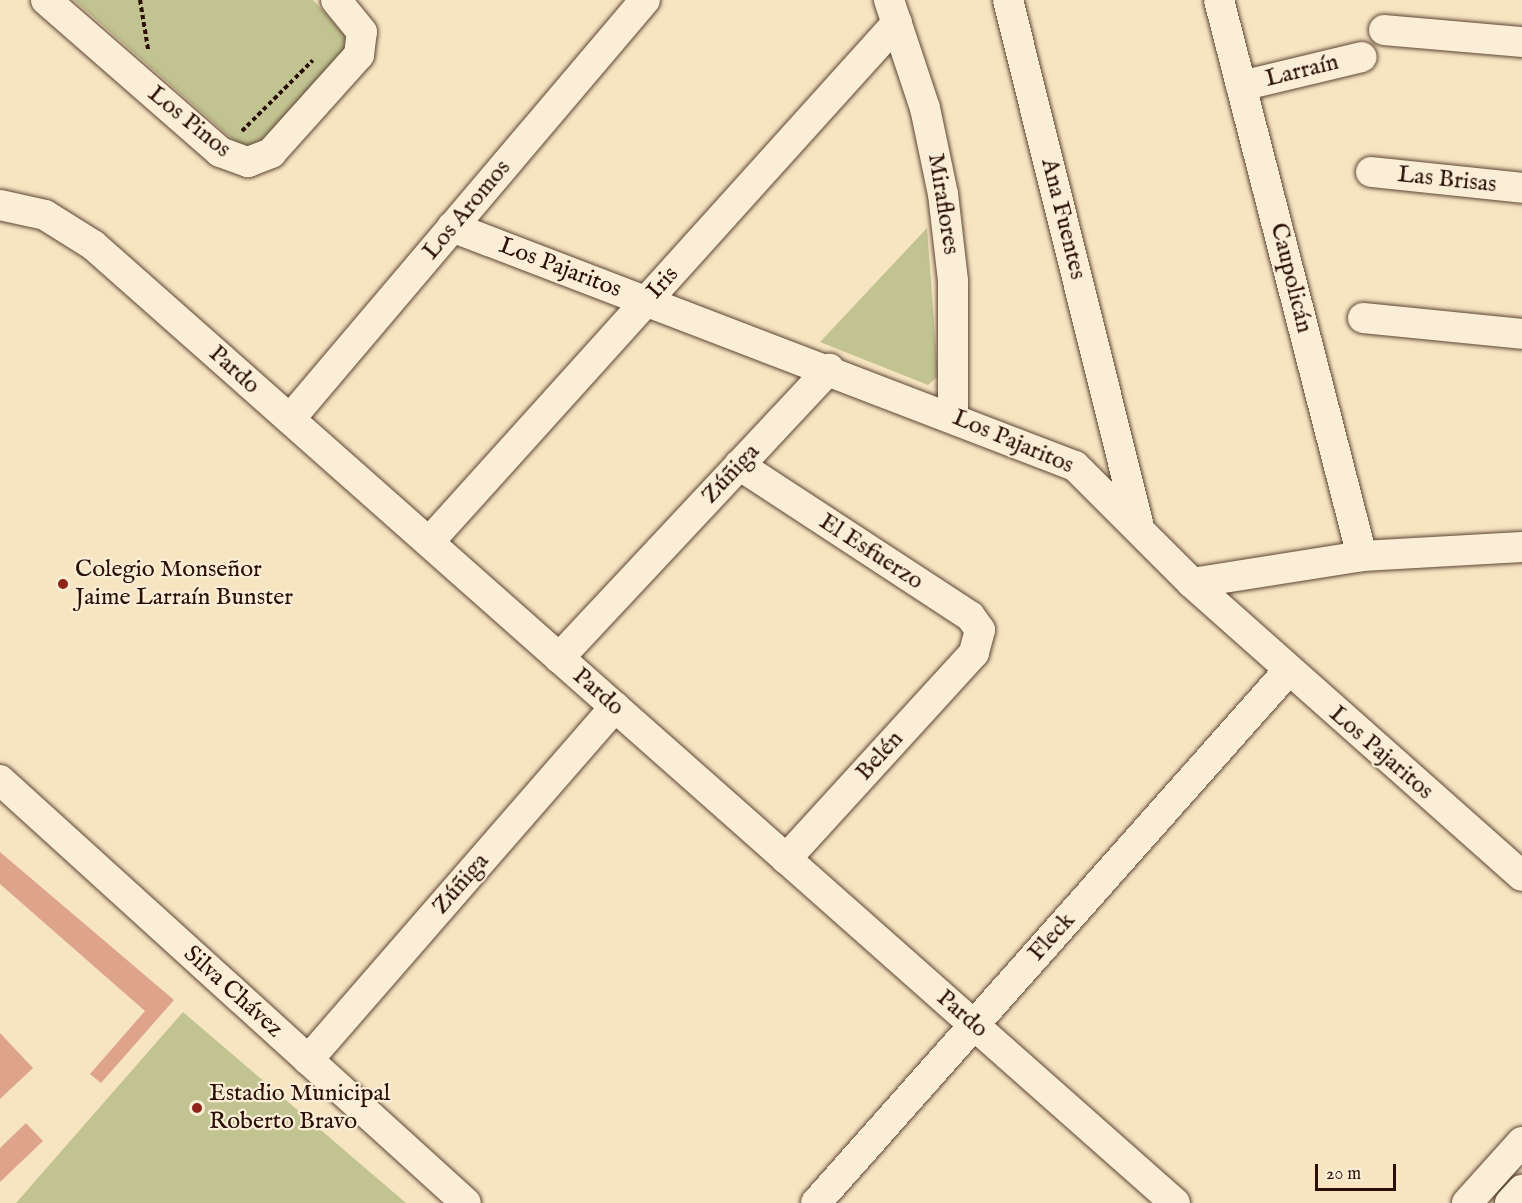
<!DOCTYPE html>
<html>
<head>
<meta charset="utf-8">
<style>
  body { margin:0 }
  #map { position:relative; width:1522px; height:1203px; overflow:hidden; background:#f7e5c1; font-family:"IM FELL English",serif }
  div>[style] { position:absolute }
  .green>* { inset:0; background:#c1c390 }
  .building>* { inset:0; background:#dea38b }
  .path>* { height:4px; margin-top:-2px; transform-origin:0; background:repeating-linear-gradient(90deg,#2b0f06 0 4.5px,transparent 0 7.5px) }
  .roads { filter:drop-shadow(0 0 2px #5e4435) drop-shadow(0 0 2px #5e4435) }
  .minor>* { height:30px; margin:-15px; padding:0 15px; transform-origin:15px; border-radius:15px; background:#faeed7 }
  .dots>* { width:16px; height:16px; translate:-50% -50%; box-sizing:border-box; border:3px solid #faeed7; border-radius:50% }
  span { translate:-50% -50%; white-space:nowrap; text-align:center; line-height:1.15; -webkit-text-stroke:4.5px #faeed7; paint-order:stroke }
  .street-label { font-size:24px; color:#2b0f06 }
  .poi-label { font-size:24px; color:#2b0f06 }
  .left { translate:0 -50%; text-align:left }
  .scale { position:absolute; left:1315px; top:1164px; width:81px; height:27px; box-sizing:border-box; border:3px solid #2b0f06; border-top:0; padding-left:8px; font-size:18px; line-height:21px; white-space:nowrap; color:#2b0f06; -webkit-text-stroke:4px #faeed7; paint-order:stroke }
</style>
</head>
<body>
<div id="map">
  <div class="green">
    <i style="clip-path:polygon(74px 0,313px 0,344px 34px,348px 54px,257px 150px,238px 144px)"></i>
    <i style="clip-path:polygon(927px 228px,938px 376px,928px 385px,820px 342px)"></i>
    <i style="clip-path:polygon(183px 1012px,406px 1203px,16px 1203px)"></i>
  </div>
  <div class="building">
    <i style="clip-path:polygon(0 852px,174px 1000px,101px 1083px,90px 1074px,145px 1011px,0 884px)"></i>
    <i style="clip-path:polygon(0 1033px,33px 1068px,0 1099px)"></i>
    <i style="clip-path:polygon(26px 1123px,43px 1141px,0 1182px,0 1148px)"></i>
  </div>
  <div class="path">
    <i style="left:140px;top:0;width:50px;rotate:80.7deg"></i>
    <i style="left:242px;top:131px;width:100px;rotate:-45deg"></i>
  </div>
  <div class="roads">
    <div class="minor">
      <i style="left:46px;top:0;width:231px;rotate:41.1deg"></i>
      <i style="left:220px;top:152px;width:30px;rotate:20deg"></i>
      <i style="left:248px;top:162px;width:25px;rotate:-21deg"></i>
      <i style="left:271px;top:153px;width:132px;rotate:-48.1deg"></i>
      <i style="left:359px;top:55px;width:23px;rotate:-83deg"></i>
      <i style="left:362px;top:32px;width:41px;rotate:-129.1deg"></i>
      <i style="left:889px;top:0;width:114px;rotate:71.6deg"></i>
      <i style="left:925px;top:108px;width:88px;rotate:78.2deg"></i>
      <i style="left:943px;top:194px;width:88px;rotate:83.4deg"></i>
      <i style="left:953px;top:281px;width:134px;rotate:90deg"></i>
      <i style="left:1008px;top:0;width:539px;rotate:76.04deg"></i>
      <i style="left:1219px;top:0;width:574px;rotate:75.58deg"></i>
      <i style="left:1384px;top:30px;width:139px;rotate:5deg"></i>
      <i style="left:1241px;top:86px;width:124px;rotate:-13.5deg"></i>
      <i style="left:1371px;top:172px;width:152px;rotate:6deg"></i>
      <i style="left:0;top:205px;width:46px;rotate:12.5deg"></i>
      <i style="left:45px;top:215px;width:57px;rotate:32deg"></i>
      <i style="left:93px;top:245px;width:1445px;rotate:41.52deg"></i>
      <i style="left:452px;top:227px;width:667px;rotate:20.99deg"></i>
      <i style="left:1075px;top:466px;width:165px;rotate:45deg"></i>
      <i style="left:1192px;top:583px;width:441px;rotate:41.6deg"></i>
      <i style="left:1363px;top:318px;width:160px;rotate:5.7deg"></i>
      <i style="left:290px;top:419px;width:549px;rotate:-49.73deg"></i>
      <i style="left:739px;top:465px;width:276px;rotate:33.2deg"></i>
      <i style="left:970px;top:616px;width:17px;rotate:54deg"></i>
      <i style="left:980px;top:630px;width:24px;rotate:105deg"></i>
      <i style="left:974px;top:653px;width:279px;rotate:132.4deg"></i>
      <i style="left:429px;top:542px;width:699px;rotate:-47.96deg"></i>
      <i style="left:1192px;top:583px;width:172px;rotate:-9deg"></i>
      <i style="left:1362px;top:556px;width:160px;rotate:-3.2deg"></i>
      <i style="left:559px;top:658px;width:396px;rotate:-46.9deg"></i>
      <i style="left:0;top:780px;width:629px;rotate:42.23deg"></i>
      <i style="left:308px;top:1060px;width:468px;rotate:-49deg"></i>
      <i style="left:816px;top:1203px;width:711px;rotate:-48.42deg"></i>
      <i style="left:1467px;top:1203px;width:82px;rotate:-48deg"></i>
      <i style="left:1510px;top:1203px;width:18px;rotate:-47deg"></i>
    </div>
  </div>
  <div class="dots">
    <i style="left:63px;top:584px;background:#8f2418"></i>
    <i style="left:197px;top:1108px;background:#8f2418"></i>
  </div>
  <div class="street-label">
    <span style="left:1302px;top:71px;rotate:-14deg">Larraín</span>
    <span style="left:189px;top:122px;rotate:39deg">Los Pinos</span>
    <span style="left:1447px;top:180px;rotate:6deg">Las Brisas</span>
    <span style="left:943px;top:204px;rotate:81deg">Miraflores</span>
    <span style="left:467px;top:210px;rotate:-50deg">Los Aromos</span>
    <span style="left:1063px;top:219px;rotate:76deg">Ana Fuentes</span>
    <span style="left:560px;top:268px;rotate:21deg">Los Pajaritos</span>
    <span style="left:1291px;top:278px;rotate:76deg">Caupolicán</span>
    <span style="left:663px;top:283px;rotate:-48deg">Iris</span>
    <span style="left:234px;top:370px;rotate:42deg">Pardo</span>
    <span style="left:1013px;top:442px;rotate:23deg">Los Pajaritos</span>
    <span style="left:731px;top:474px;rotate:-47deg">Zúñiga</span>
    <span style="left:871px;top:552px;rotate:33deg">El Esfuerzo</span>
    <span style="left:598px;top:692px;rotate:41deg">Pardo</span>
    <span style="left:1381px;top:753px;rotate:41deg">Los Pajaritos</span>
    <span style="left:880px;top:756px;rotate:-48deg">Belén</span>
    <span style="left:461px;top:884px;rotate:-49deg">Zúñiga</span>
    <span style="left:1052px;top:937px;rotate:-48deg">Fleck</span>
    <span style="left:233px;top:992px;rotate:42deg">Silva Chávez</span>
    <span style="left:962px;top:1014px;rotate:41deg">Pardo</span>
  </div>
  <div class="poi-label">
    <span class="left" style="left:75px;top:584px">Colegio Monseñor<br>Jaime Larraín Bunster</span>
    <span class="left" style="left:209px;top:1108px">Estadio Municipal<br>Roberto Bravo</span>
  </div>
  <div class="scale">20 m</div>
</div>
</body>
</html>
